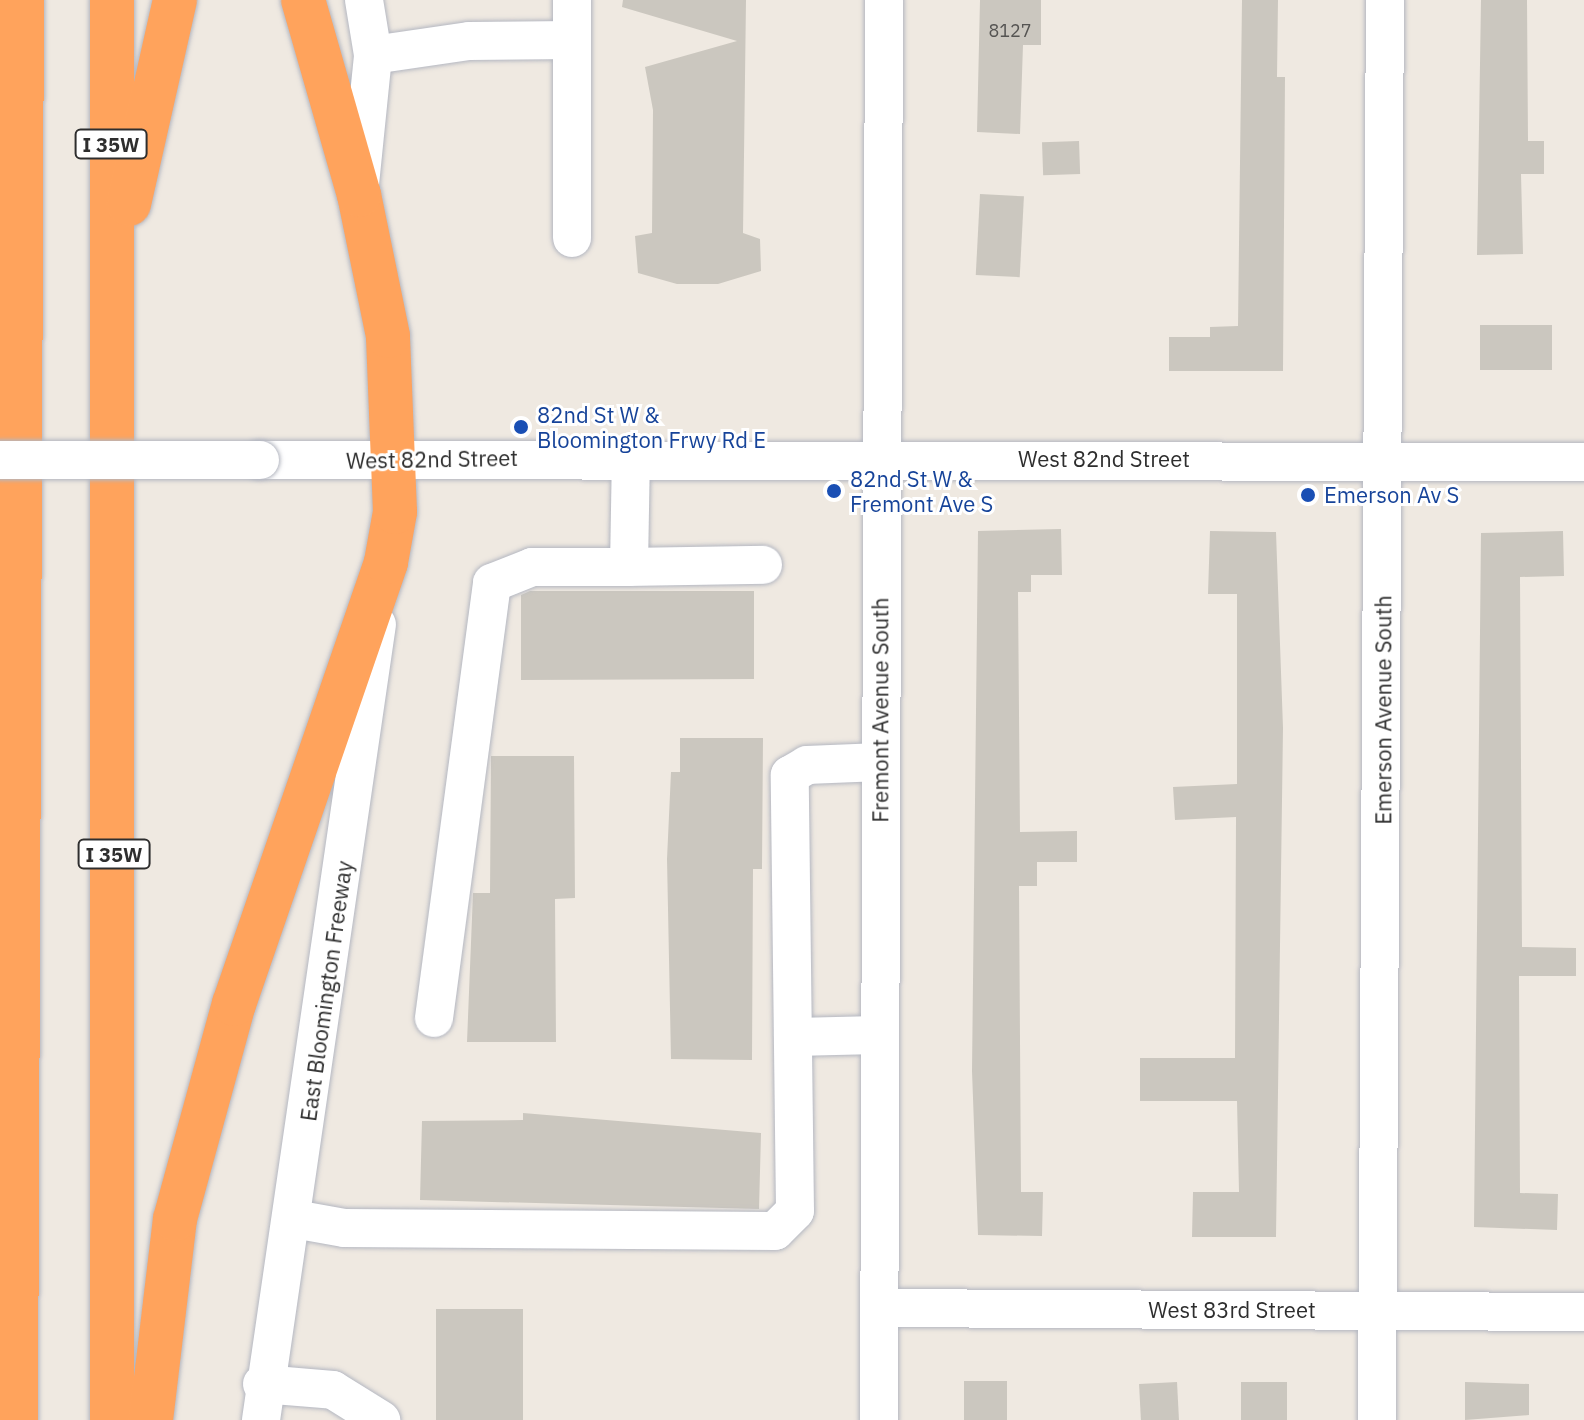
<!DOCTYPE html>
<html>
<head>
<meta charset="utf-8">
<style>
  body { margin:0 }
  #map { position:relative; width:1584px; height:1420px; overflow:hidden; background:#efe9e1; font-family:"IBM Plex Sans",sans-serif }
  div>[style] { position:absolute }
  .building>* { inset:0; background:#cbc7bf; transform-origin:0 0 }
  .roads { filter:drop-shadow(0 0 2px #b4b7c1) drop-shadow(0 0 2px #b4b7c1) }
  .minor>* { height:38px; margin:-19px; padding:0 19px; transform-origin:19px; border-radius:19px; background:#fff }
  .highway>* { height:44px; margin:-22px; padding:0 22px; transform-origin:22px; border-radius:22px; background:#ffa35c }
  .bridges { filter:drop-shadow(0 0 2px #b4b7c1) drop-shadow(0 0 2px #b4b7c1) }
  .minor-bridge>* { height:38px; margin:-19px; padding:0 19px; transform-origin:19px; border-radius:19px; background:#fff }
  .dots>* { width:22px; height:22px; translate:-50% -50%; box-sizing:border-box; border:4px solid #fff; border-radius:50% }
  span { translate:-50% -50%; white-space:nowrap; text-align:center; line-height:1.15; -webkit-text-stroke:6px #fff; paint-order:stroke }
  .number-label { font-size:18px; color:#555452 }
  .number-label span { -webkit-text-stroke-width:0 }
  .shield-label span { padding:2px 6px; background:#fff; border:2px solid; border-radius:6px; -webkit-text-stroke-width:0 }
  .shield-label { font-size:20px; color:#2e2e2e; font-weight:700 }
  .transit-label { font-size:22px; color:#164399 }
  .left { translate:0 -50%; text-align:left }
  .street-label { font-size:22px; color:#2e2e2e }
</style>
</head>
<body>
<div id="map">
  <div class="building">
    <i style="clip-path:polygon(623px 0,746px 0,743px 233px,760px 239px,761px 271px,718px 284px,677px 284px,638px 273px,635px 236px,652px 233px,653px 110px,645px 67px,737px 41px,622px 7px)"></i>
    <i style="clip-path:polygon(980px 0,1041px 0,1041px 45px,1023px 45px,1020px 134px,977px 132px)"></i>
    <i style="clip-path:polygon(1242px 0,1278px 0,1277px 77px,1285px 77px,1283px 371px,1169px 371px,1169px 337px,1210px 337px,1210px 327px,1238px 326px)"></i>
    <i style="clip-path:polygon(1481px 0,1527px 0,1528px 141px,1544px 141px,1544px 174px,1521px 174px,1523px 254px,1477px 255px)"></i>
    <i style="left:1079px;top:141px;width:33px;height:37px;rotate:88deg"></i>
    <i style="left:980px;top:194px;width:44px;height:81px;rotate:3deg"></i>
    <i style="left:1552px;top:325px;width:45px;height:72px;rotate:90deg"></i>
    <i style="clip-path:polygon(1061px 529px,1062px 575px,1031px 575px,1031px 592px,1018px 592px,1020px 832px,1077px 831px,1077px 862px,1037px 862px,1037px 886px,1019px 886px,1021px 1192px,1043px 1192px,1042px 1236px,978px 1235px,972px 1071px,978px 531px)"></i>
    <i style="clip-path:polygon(1210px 531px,1276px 532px,1283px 728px,1276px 1237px,1192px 1237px,1193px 1192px,1239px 1192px,1237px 1101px,1140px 1101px,1140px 1058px,1235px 1058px,1236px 817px,1175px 820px,1173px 787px,1237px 784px,1237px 594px,1208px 594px)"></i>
    <i style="clip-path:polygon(1563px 531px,1564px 576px,1520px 577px,1522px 947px,1576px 948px,1576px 976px,1519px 976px,1520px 1193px,1558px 1194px,1557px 1230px,1474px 1227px,1481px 533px)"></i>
    <i style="clip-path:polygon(530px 591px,754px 591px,754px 679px,521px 680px,521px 595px)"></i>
    <i style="clip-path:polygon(680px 738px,763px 738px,762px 869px,753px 869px,752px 1060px,671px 1059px,667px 859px,671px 772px,680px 772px)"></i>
    <i style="clip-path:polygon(491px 756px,574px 756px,575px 898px,555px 899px,556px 1042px,467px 1042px,473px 893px,490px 893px)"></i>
    <i style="clip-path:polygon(523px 1113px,761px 1133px,759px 1209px,420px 1200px,422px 1121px,523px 1120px)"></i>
    <i style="left:523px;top:1309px;width:111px;height:87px;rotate:90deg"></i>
    <i style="left:964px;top:1381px;width:43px;height:39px"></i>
    <i style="left:1177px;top:1382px;width:38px;height:38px;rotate:87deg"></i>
    <i style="left:1287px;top:1382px;width:38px;height:46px;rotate:90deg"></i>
    <i style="clip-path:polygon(1465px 1382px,1529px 1384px,1529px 1415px,1465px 1420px)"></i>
  </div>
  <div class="roads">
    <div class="minor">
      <i style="left:572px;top:0;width:238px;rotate:90deg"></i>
      <i style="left:373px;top:55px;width:97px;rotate:-8.3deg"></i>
      <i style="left:469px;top:41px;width:103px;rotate:-0.6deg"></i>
      <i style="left:360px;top:184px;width:130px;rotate:-84.2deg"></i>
      <i style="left:373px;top:55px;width:56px;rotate:-99.3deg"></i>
      <i style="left:260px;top:460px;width:1324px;rotate:0.09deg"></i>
      <i style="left:629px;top:567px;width:134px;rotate:-0.9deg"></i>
      <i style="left:434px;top:1018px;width:439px;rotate:-82.4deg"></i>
      <i style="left:492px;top:583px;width:43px;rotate:-21.8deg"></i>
      <i style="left:532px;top:567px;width:97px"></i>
      <i style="left:629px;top:567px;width:110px;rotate:-89deg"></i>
      <i style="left:793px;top:1037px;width:86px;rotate:-1.3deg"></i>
      <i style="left:294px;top:1219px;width:51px;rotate:10.2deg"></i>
      <i style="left:344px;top:1228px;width:431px;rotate:0.4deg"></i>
      <i style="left:775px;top:1231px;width:28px;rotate:-45deg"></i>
      <i style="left:795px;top:1211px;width:436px;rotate:-90.7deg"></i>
      <i style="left:790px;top:775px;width:20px;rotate:-30deg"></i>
      <i style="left:807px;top:765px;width:73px;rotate:-2.4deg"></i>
      <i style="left:880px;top:1308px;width:704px;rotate:0.33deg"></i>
      <i style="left:262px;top:1384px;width:71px;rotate:4.8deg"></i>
      <i style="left:333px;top:1390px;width:57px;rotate:32deg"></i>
      <i style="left:261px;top:1420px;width:804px;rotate:-81.71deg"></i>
      <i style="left:879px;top:1420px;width:1420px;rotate:-89.8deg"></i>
      <i style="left:1377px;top:1420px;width:1420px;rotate:-89.68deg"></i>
    </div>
    <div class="highway">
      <i style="left:112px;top:0;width:1420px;rotate:90deg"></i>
      <i style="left:129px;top:204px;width:209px;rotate:-77.3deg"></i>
      <i style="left:16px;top:1420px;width:1420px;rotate:-89.76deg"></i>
      <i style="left:151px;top:1420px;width:202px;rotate:-83.2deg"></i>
      <i style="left:175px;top:1219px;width:223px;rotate:-74.7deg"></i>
      <i style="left:234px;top:1004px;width:467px;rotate:-71deg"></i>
      <i style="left:386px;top:562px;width:51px;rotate:-79.8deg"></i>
      <i style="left:395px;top:512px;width:176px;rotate:-92.3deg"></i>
      <i style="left:388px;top:336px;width:144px;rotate:-101.6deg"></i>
      <i style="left:359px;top:195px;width:203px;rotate:-106deg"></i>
    </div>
  </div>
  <div class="bridges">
    <div class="minor-bridge">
      <i style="left:0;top:460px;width:260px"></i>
    </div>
  </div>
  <div class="dots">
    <i style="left:521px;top:427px;background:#1a4fb4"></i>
    <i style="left:834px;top:491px;background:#1a4fb4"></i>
    <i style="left:1308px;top:495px;background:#1a4fb4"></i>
  </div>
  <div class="number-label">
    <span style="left:1010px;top:31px">8127</span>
  </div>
  <div class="shield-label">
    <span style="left:111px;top:144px">I 35W</span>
    <span style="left:114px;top:854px">I 35W</span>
  </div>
  <div class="transit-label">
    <span class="left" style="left:537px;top:427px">82nd St W &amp;<br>Bloomington Frwy Rd E</span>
    <span class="left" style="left:850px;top:491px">82nd St W &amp;<br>Fremont Ave S</span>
    <span class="left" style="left:1324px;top:495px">Emerson Av S</span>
  </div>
  <div class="street-label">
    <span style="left:432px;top:459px;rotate:-1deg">West 82nd Street</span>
    <span style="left:1104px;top:459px">West 82nd Street</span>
    <span style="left:880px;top:710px;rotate:-90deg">Fremont Avenue South</span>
    <span style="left:1383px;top:710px;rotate:-90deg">Emerson Avenue South</span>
    <span style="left:326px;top:991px;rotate:-82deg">East Bloomington Freeway</span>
    <span style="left:1232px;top:1310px">West 83rd Street</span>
  </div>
</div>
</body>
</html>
